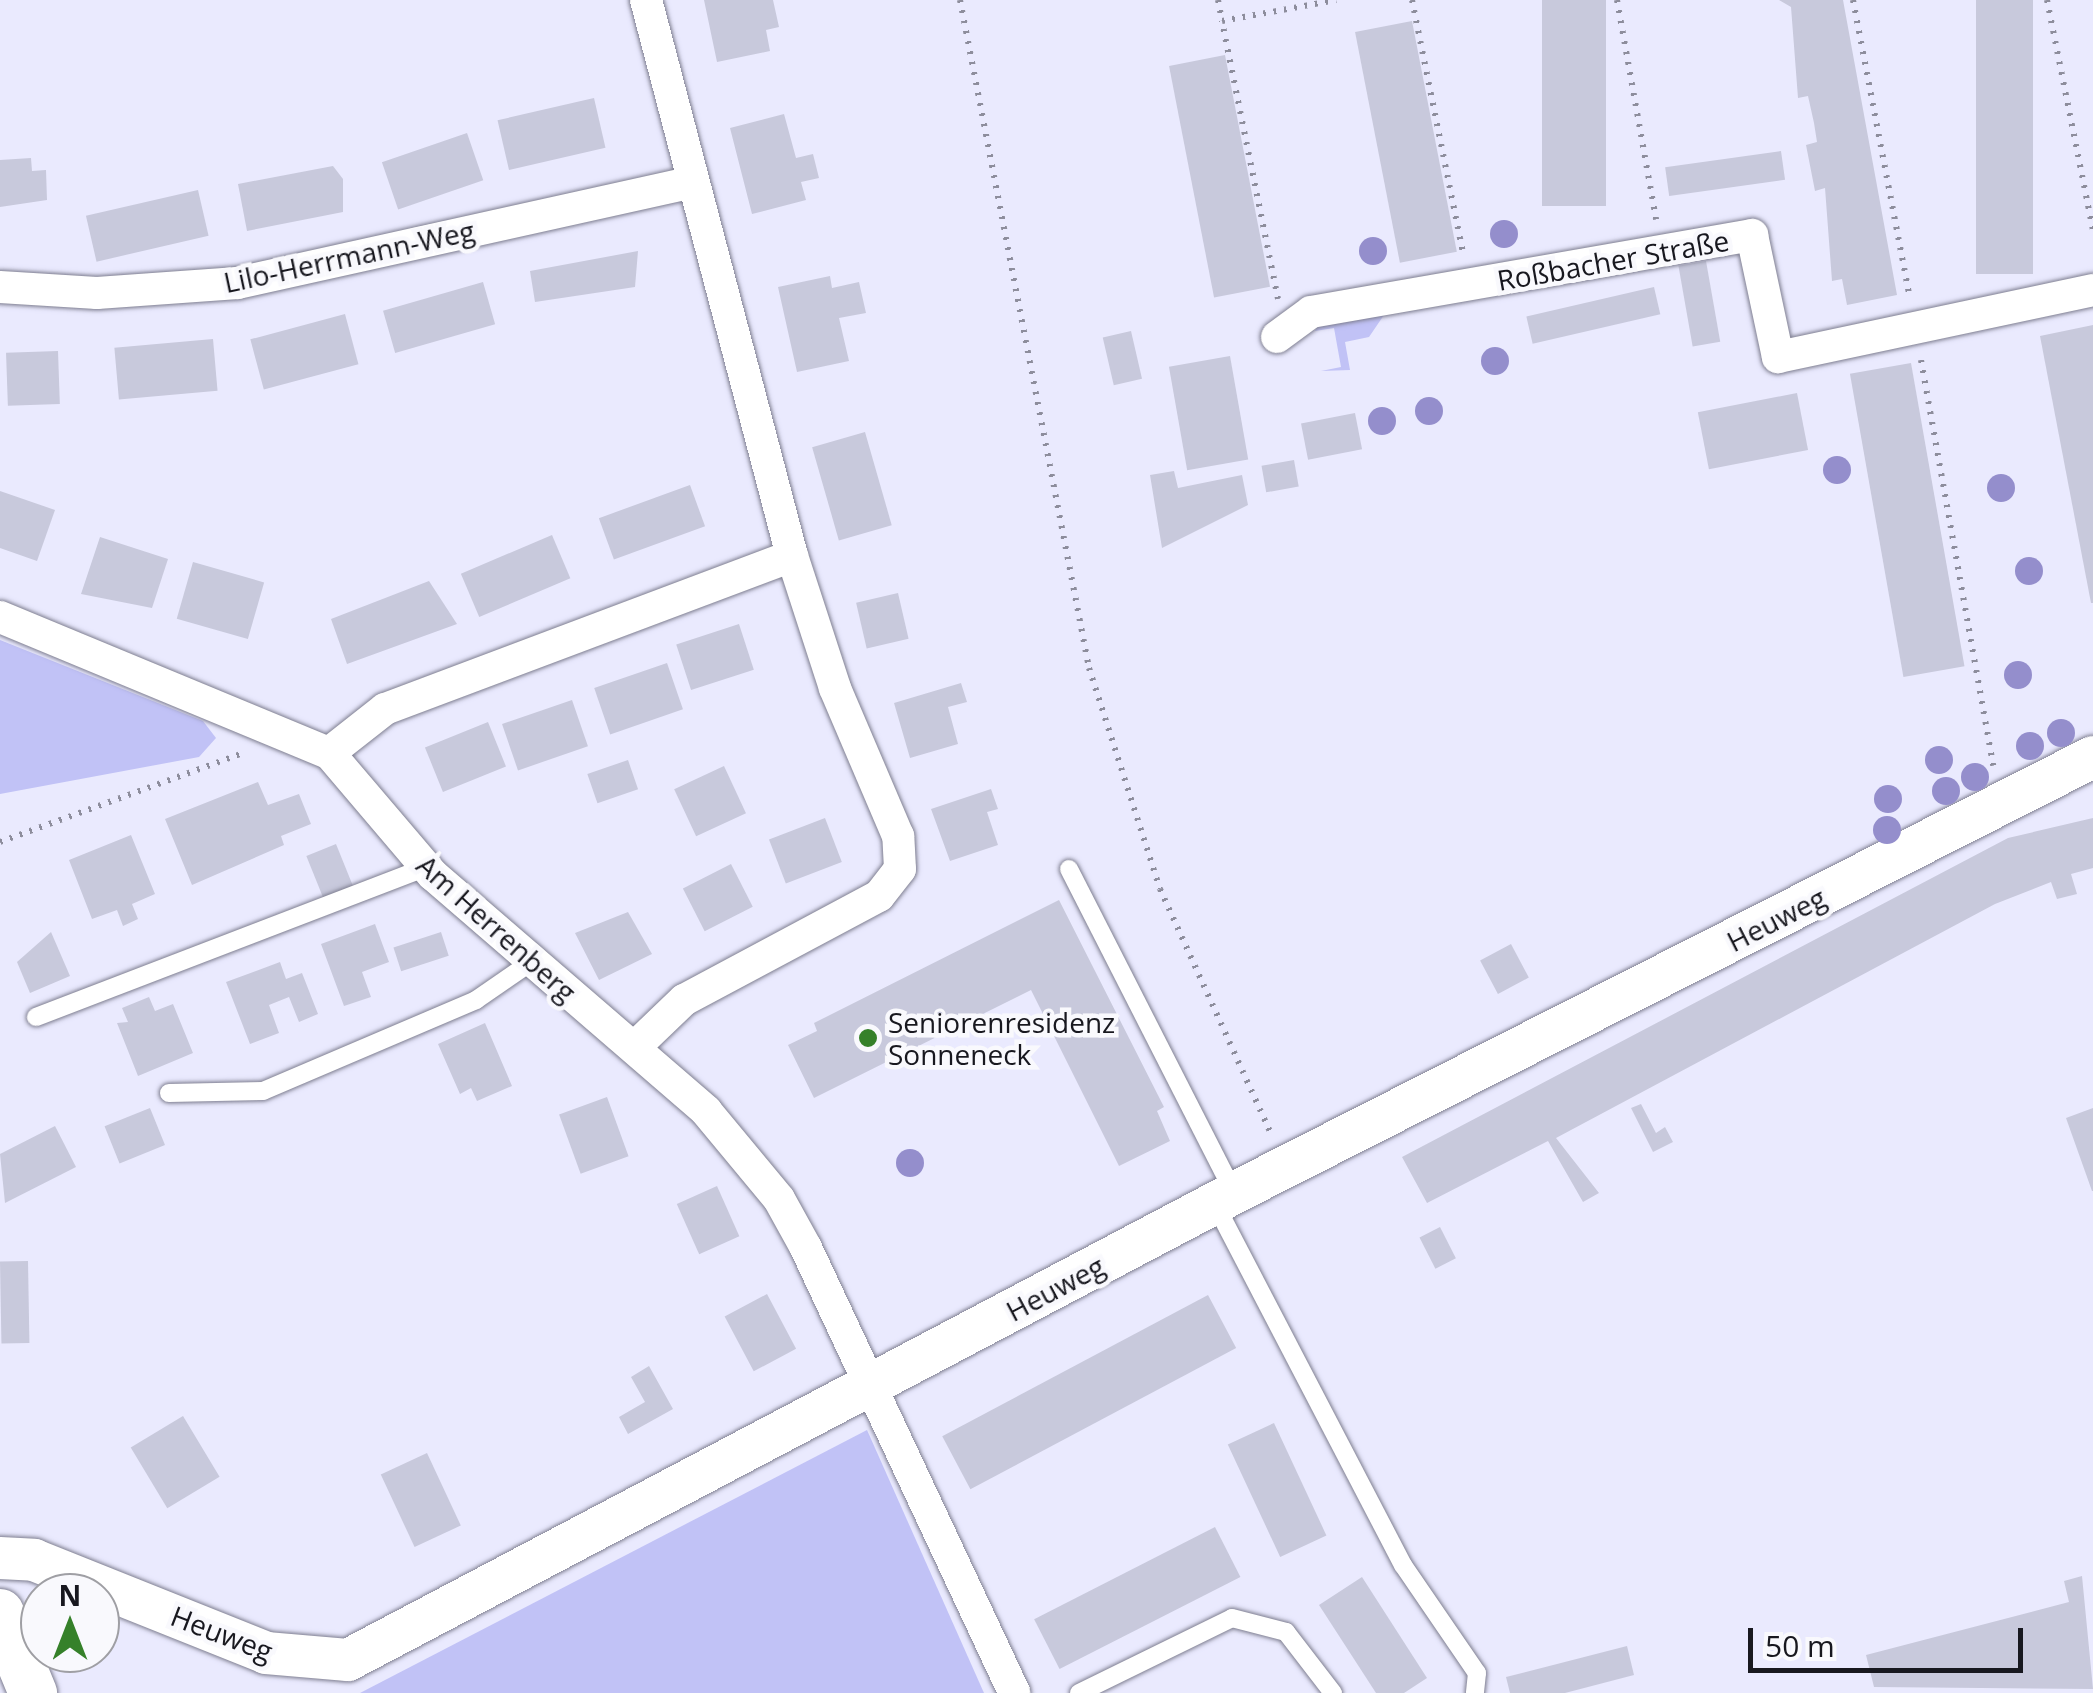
<!DOCTYPE html>
<html>
<head>
<meta charset="utf-8">
<style>
  body { margin:0 }
  #map { position:relative; width:2093px; height:1693px; overflow:hidden; background:#eaeafe; font-family:"Open Sans",sans-serif }
  div>[style] { position:absolute }
  .green>* { inset:0; background:#c1c2f6 }
  .building>* { inset:0; background:#c8c9dc; transform-origin:0 0 }
  .path>* { height:6px; margin-top:-3px; transform-origin:0; background:repeating-linear-gradient(90deg,#8d8d9c 0 2.5px,transparent 0 10.5px) }
  .roads { filter:drop-shadow(0 0 2px #7e7e90) drop-shadow(0 0 2px #7e7e90) }
  .service>* { height:18px; margin:-9px; padding:0 9px; transform-origin:9px; border-radius:9px; background:#fff }
  .minor>* { height:32px; margin:-16px; padding:0 16px; transform-origin:16px; border-radius:16px; background:#fff }
  .tertiary>* { height:42px; margin:-21px; padding:0 21px; transform-origin:21px; border-radius:21px; background:#fff }
  .secondary>* { height:48px; margin:-24px; padding:0 24px; transform-origin:24px; border-radius:24px; background:#fff }
  .trees>* { width:28px; height:28px; margin:-14px; border-radius:50%; background:#948ecc }
  .dots>* { width:28px; height:28px; translate:-50% -50%; box-sizing:border-box; border:5px solid #f9f9fd; border-radius:50% }
  span { translate:-50% -50%; white-space:nowrap; text-align:center; line-height:1.15; -webkit-text-stroke:9px #f9f9fd; paint-order:stroke }
  .street-label { font-size:28px; color:#18181f }
  .poi-label { font-size:28px; color:#18181f }
  .left { translate:0 -50%; text-align:left }
  .north { position:absolute; left:20px; top:1573px; width:100px; height:100px; box-sizing:border-box; background:#f9f9fd; border:2px solid #9f9fa4; border-radius:50%; rotate:0deg; font-size:28px; font-weight:700; line-height:40px; text-align:center; color:#18181f }
  .north::after { content:''; display:block; margin:auto; width:35px; height:45px; background:#36812a; clip-path:polygon(50% 0,100% 100%,50% 72%,0 100%) }
  .scale { position:absolute; left:1748px; top:1628px; width:275px; height:45px; box-sizing:border-box; border:5px solid #18181f; border-top:0; padding-left:12px; font-size:30px; line-height:35px; white-space:nowrap; color:#18181f; -webkit-text-stroke:8px #f9f9fd; paint-order:stroke }
</style>
</head>
<body>
<div id="map">
  <div class="green">
    <i style="clip-path:polygon(1384px 315px,1369px 337px,1345px 342px,1350px 370px,1321px 371px,1341px 367px,1334px 328px,1315px 331px,1319px 323px)"></i>
    <i style="clip-path:polygon(0 640px,203px 721px,216px 738px,199px 757px,0 794px)"></i>
    <i style="clip-path:polygon(867px 1430px,984px 1693px,360px 1693px)"></i>
  </div>
  <div class="building">
    <i style="clip-path:polygon(704px 0,773px 0,779px 27px,766px 30px,770px 51px,717px 62px)"></i>
    <i style="left:1542px;top:0;width:64px;height:206px"></i>
    <i style="clip-path:polygon(1779px 0,1843px 0,1897px 295px,1847px 305px,1842px 279px,1832px 281px,1825px 188px,1815px 191px,1806px 145px,1817px 142px,1814px 123px,1808px 96px,1798px 98px,1791px 7px)"></i>
    <i style="left:1976px;top:0;width:57px;height:274px"></i>
    <i style="left:1412px;top:21px;width:235px;height:58px;rotate:79deg"></i>
    <i style="left:1225px;top:55px;width:236px;height:57px;rotate:79deg"></i>
    <i style="left:594px;top:98px;width:51px;height:99px;rotate:77deg"></i>
    <i style="clip-path:polygon(784px 114px,796px 158px,813px 154px,819px 178px,801px 182px,806px 200px,752px 214px,730px 128px)"></i>
    <i style="left:467px;top:133px;width:50px;height:90px;rotate:71deg"></i>
    <i style="left:1781px;top:151px;width:29px;height:117px;rotate:82deg"></i>
    <i style="clip-path:polygon(31px 158px,32px 171px,46px 170px,47px 200px,0 207px,0 160px)"></i>
    <i style="clip-path:polygon(333px 166px,343px 179px,343px 212px,247px 231px,238px 184px)"></i>
    <i style="left:198px;top:190px;width:47px;height:115px;rotate:77deg"></i>
    <i style="clip-path:polygon(638px 251px,635px 287px,535px 302px,530px 271px)"></i>
    <i style="left:1706px;top:261px;width:82px;height:28px;rotate:80deg"></i>
    <i style="clip-path:polygon(830px 276px,832px 288px,859px 282px,866px 313px,839px 318px,849px 361px,797px 372px,778px 287px)"></i>
    <i style="left:483px;top:282px;width:44px;height:104px;rotate:74deg"></i>
    <i style="left:1654px;top:287px;width:28px;height:131px;rotate:77deg"></i>
    <i style="left:345px;top:314px;width:52px;height:98px;rotate:75deg"></i>
    <i style="clip-path:polygon(2093px 325px,2093px 603px,2091px 603px,2040px 336px)"></i>
    <i style="left:1131px;top:331px;width:49px;height:29px;rotate:77deg"></i>
    <i style="left:213px;top:339px;width:52px;height:99px;rotate:85deg"></i>
    <i style="left:58px;top:351px;width:53px;height:52px;rotate:88deg"></i>
    <i style="left:1230px;top:356px;width:105px;height:62px;rotate:80deg"></i>
    <i style="left:1911px;top:363px;width:308px;height:62px;rotate:80deg"></i>
    <i style="left:1797px;top:393px;width:58px;height:101px;rotate:79deg"></i>
    <i style="left:1355px;top:413px;width:37px;height:55px;rotate:79deg"></i>
    <i style="left:865px;top:432px;width:97px;height:55px;rotate:74deg"></i>
    <i style="left:1294px;top:460px;width:27px;height:33px;rotate:80deg"></i>
    <i style="clip-path:polygon(1174px 471px,1178px 488px,1242px 475px,1248px 505px,1162px 548px,1150px 475px)"></i>
    <i style="left:690px;top:485px;width:44px;height:97px;rotate:70deg"></i>
    <i style="clip-path:polygon(0 491px,55px 510px,37px 561px,0 548px)"></i>
    <i style="left:552px;top:535px;width:47px;height:99px;rotate:67deg"></i>
    <i style="clip-path:polygon(100px 537px,168px 559px,152px 608px,81px 594px)"></i>
    <i style="left:193px;top:562px;width:74px;height:59px;rotate:16deg"></i>
    <i style="clip-path:polygon(429px 581px,457px 624px,347px 664px,331px 619px)"></i>
    <i style="left:898px;top:593px;width:47px;height:43px;rotate:77deg"></i>
    <i style="left:739px;top:624px;width:48px;height:66px;rotate:72deg"></i>
    <i style="left:667px;top:663px;width:49px;height:77px;rotate:71deg"></i>
    <i style="clip-path:polygon(961px 683px,967px 702px,948px 707px,958px 744px,910px 758px,894px 703px)"></i>
    <i style="left:572px;top:700px;width:49px;height:74px;rotate:71deg"></i>
    <i style="left:488px;top:722px;width:48px;height:68px;rotate:68deg"></i>
    <i style="left:628px;top:760px;width:31px;height:43px;rotate:71deg"></i>
    <i style="left:724px;top:766px;width:52px;height:55px;rotate:65deg"></i>
    <i style="clip-path:polygon(258px 782px,268px 805px,299px 794px,311px 824px,281px 836px,284px 845px,192px 885px,165px 819px)"></i>
    <i style="clip-path:polygon(991px 789px,998px 809px,987px 812px,998px 845px,950px 861px,931px 809px)"></i>
    <i style="left:825px;top:818px;width:47px;height:60px;rotate:69deg"></i>
    <i style="clip-path:polygon(2093px 818px,2093px 868px,2071px 874px,2077px 894px,2057px 899px,2051px 882px,1995px 904px,1556px 1138px,1599px 1193px,1583px 1202px,1548px 1141px,1427px 1203px,1402px 1157px,2008px 838px)"></i>
    <i style="clip-path:polygon(131px 835px,155px 894px,132px 904px,138px 919px,123px 926px,117px 910px,92px 919px,69px 860px)"></i>
    <i style="left:336px;top:844px;width:48px;height:32px;rotate:68deg"></i>
    <i style="left:731px;top:864px;width:48px;height:54px;rotate:63deg"></i>
    <i style="clip-path:polygon(1059px 900px,1164px 1107px,1157px 1111px,1170px 1141px,1119px 1166px,1031px 990px,814px 1098px,788px 1045px,817px 1031px,814px 1023px)"></i>
    <i style="clip-path:polygon(628px 912px,652px 954px,599px 980px,575px 933px)"></i>
    <i style="clip-path:polygon(375px 924px,389px 962px,362px 972px,371px 997px,344px 1006px,321px 944px)"></i>
    <i style="clip-path:polygon(51px 932px,70px 976px,30px 993px,17px 962px)"></i>
    <i style="left:441px;top:932px;width:25px;height:50px;rotate:72deg"></i>
    <i style="left:1511px;top:944px;width:38px;height:35px;rotate:62deg"></i>
    <i style="clip-path:polygon(280px 962px,286px 979px,302px 973px,318px 1014px,299px 1022px,289px 997px,269px 1005px,279px 1033px,250px 1044px,226px 982px)"></i>
    <i style="clip-path:polygon(149px 997px,155px 1011px,173px 1004px,193px 1053px,138px 1076px,117px 1023px,128px 1022px,122px 1008px)"></i>
    <i style="clip-path:polygon(485px 1023px,512px 1086px,477px 1101px,471px 1088px,460px 1094px,438px 1044px)"></i>
    <i style="left:607px;top:1097px;width:63px;height:51px;rotate:70deg"></i>
    <i style="clip-path:polygon(1641px 1104px,1656px 1133px,1665px 1127px,1673px 1142px,1653px 1152px,1631px 1108px)"></i>
    <i style="left:150px;top:1108px;width:40px;height:49px;rotate:68deg"></i>
    <i style="clip-path:polygon(2093px 1108px,2093px 1191px,2092px 1191px,2066px 1118px)"></i>
    <i style="clip-path:polygon(55px 1126px,76px 1167px,5px 1203px,0 1154px)"></i>
    <i style="left:717px;top:1186px;width:55px;height:44px;rotate:66deg"></i>
    <i style="left:1440px;top:1227px;width:35px;height:23px;rotate:63deg"></i>
    <i style="left:28px;top:1261px;width:82px;height:28px;rotate:89deg"></i>
    <i style="left:767px;top:1294px;width:62px;height:48px;rotate:62deg"></i>
    <i style="left:1208px;top:1295px;width:60px;height:301px;rotate:62deg"></i>
    <i style="clip-path:polygon(649px 1366px,673px 1409px,628px 1434px,619px 1417px,645px 1402px,631px 1377px)"></i>
    <i style="left:183px;top:1416px;width:71px;height:61px;rotate:59deg"></i>
    <i style="left:1274px;top:1423px;width:124px;height:51px;rotate:65deg"></i>
    <i style="left:427px;top:1453px;width:80px;height:51px;rotate:65deg"></i>
    <i style="left:1215px;top:1527px;width:56px;height:203px;rotate:63deg"></i>
    <i style="clip-path:polygon(2082px 1576px,2093px 1689px,1874px 1687px,1866px 1655px,2069px 1602px,2064px 1581px)"></i>
    <i style="clip-path:polygon(1362px 1577px,1427px 1678px,1404px 1693px,1376px 1693px,1319px 1605px)"></i>
    <i style="clip-path:polygon(1627px 1646px,1634px 1675px,1565px 1693px,1510px 1693px,1506px 1677px)"></i>
  </div>
  <div class="path">
    <i style="left:960px;top:0;width:680px;rotate:79.07deg"></i>
    <i style="left:1089px;top:668px;width:232px;rotate:72.2deg"></i>
    <i style="left:1160px;top:889px;width:269px;rotate:65.6deg"></i>
    <i style="left:1218px;top:0;width:21px;rotate:79deg"></i>
    <i style="left:1412px;top:0;width:259px;rotate:78.6deg"></i>
    <i style="left:1617px;top:0;width:223px;rotate:79.9deg"></i>
    <i style="left:1853px;top:0;width:303px;rotate:79.2deg"></i>
    <i style="left:2047px;top:0;width:236px;rotate:78.7deg"></i>
    <i style="left:1278px;top:299px;width:284px;rotate:-101.4deg"></i>
    <i style="left:1222px;top:21px;width:116px;rotate:-10.4deg"></i>
    <i style="left:1921px;top:360px;width:412px;rotate:79.9deg"></i>
    <i style="left:0;top:842px;width:256px;rotate:-20.1deg"></i>
  </div>
  <div class="roads">
    <div class="service">
      <i style="left:1069px;top:869px;width:364px;rotate:63deg"></i>
      <i style="left:36px;top:1017px;width:418px;rotate:-21deg"></i>
      <i style="left:169px;top:1093px;width:94px;rotate:-1.2deg"></i>
      <i style="left:263px;top:1091px;width:232px;rotate:-23.1deg"></i>
      <i style="left:476px;top:1000px;width:67px;rotate:-34.6deg"></i>
      <i style="left:1215px;top:1204px;width:407px;rotate:62.5deg"></i>
      <i style="left:1403px;top:1565px;width:131px;rotate:55.6deg"></i>
      <i style="left:1477px;top:1673px;width:20px;rotate:96deg"></i>
      <i style="left:1079px;top:1693px;width:170px;rotate:-26.1deg"></i>
      <i style="left:1232px;top:1618px;width:56px;rotate:14.5deg"></i>
      <i style="left:1286px;top:1632px;width:77px;rotate:52.4deg"></i>
    </div>
    <div class="minor">
      <i style="left:0;top:287px;width:97px;rotate:3.5deg"></i>
      <i style="left:97px;top:293px;width:141px;rotate:-4.1deg"></i>
      <i style="left:238px;top:283px;width:466px;rotate:-12.5deg"></i>
      <i style="left:1277px;top:337px;width:42px;rotate:-36.3deg"></i>
      <i style="left:1311px;top:312px;width:448px;rotate:-9.9deg"></i>
      <i style="left:1752px;top:235px;width:125px;rotate:78deg"></i>
      <i style="left:1778px;top:357px;width:322px;rotate:-12deg"></i>
      <i style="left:0;top:617px;width:356px;rotate:22.5deg"></i>
      <i style="left:329px;top:753px;width:160px;rotate:49.6deg"></i>
      <i style="left:433px;top:875px;width:361px;rotate:40.8deg"></i>
      <i style="left:706px;top:1111px;width:114px;rotate:50.3deg"></i>
      <i style="left:779px;top:1199px;width:56px;rotate:61.1deg"></i>
      <i style="left:806px;top:1248px;width:491px;rotate:64.9deg"></i>
      <i style="left:329px;top:753px;width:71px;rotate:-38.2deg"></i>
      <i style="left:385px;top:709px;width:435px;rotate:-20.6deg"></i>
      <i style="left:637px;top:1045px;width:65px;rotate:-43.8deg"></i>
      <i style="left:684px;top:1000px;width:221px;rotate:-28.1deg"></i>
      <i style="left:879px;top:896px;width:34px;rotate:-52deg"></i>
      <i style="left:900px;top:869px;width:33px;rotate:-93deg"></i>
      <i style="left:898px;top:836px;width:161px;rotate:-113.1deg"></i>
      <i style="left:835px;top:688px;width:139px;rotate:-108deg"></i>
      <i style="left:792px;top:556px;width:575px;rotate:-104.71deg"></i>
    </div>
    <div class="tertiary">
      <i style="left:0;top:1558px;width:34px;rotate:3deg"></i>
      <i style="left:34px;top:1560px;width:250px;rotate:21.8deg"></i>
      <i style="left:266px;top:1653px;width:82px;rotate:4.9deg"></i>
      <i style="left:348px;top:1660px;width:1002px;rotate:-27.79deg"></i>
      <i style="left:1234px;top:1193px;width:963px;rotate:-26.91deg"></i>
    </div>
    <div class="secondary">
      <i style="left:0;top:1613px;width:87px;rotate:67.6deg"></i>
    </div>
  </div>
  <div class="trees">
    <i style="left:1504px;top:234px"></i>
    <i style="left:1373px;top:251px"></i>
    <i style="left:1495px;top:361px"></i>
    <i style="left:1429px;top:411px"></i>
    <i style="left:1382px;top:421px"></i>
    <i style="left:1837px;top:470px"></i>
    <i style="left:2001px;top:488px"></i>
    <i style="left:2029px;top:571px"></i>
    <i style="left:2018px;top:675px"></i>
    <i style="left:2061px;top:733px"></i>
    <i style="left:2030px;top:746px"></i>
    <i style="left:1939px;top:760px"></i>
    <i style="left:1975px;top:777px"></i>
    <i style="left:1946px;top:791px"></i>
    <i style="left:1888px;top:799px"></i>
    <i style="left:1887px;top:830px"></i>
    <i style="left:910px;top:1163px"></i>
  </div>
  <div class="dots">
    <i style="left:868px;top:1038px;background:#36812a"></i>
  </div>
  <div class="street-label">
    <span style="left:349px;top:256px;rotate:-12deg">Lilo-Herrmann-Weg</span>
    <span style="left:1613px;top:260px;rotate:-10deg">Roßbacher Straße</span>
    <span style="left:1776px;top:919px;rotate:-27deg">Heuweg</span>
    <span style="left:497px;top:928px;rotate:42deg">Am Herrenberg</span>
    <span style="left:1055px;top:1288px;rotate:-28deg">Heuweg</span>
    <span style="left:222px;top:1633px;rotate:21deg">Heuweg</span>
  </div>
  <div class="poi-label">
    <span class="left" style="left:888px;top:1038px">Seniorenresidenz<br>Sonneneck</span>
  </div>
  <div class="north">N</div>
  <div class="scale">50 m</div>
</div>
</body>
</html>
